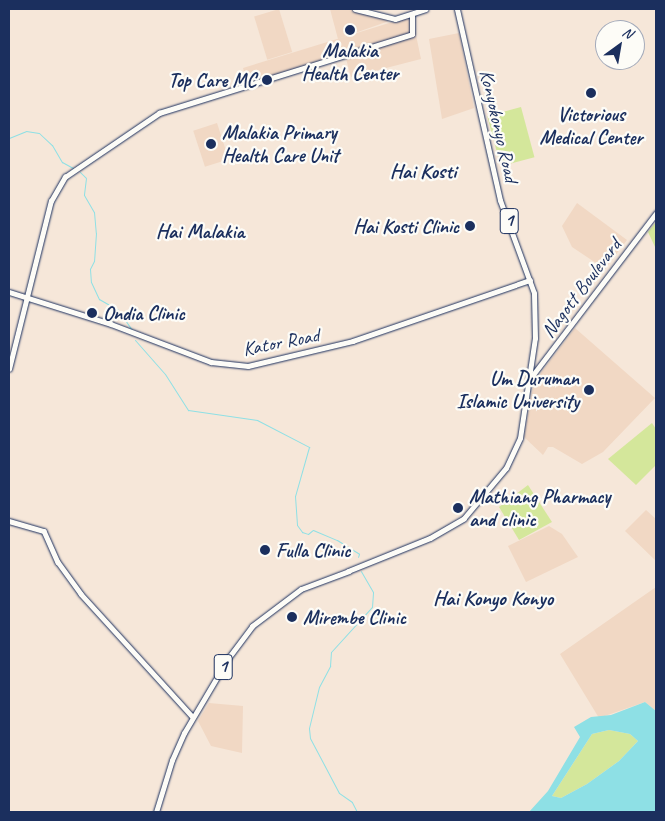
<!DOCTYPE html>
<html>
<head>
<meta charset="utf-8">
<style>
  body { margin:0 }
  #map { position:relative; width:665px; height:821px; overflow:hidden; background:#f6e7d9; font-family:Caveat,sans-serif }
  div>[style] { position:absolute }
  .built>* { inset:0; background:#f1d8c4; transform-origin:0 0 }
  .green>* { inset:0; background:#d4e79b; transform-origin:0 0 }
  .water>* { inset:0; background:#8ee0e5 }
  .stream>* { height:1px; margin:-0.5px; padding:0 0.5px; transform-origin:0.5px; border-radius:0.5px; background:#8ee0e5 }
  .roads { filter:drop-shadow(0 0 1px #1b2f5e) drop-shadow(0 0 1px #1b2f5e) }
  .secondary>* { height:4.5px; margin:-2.25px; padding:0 2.25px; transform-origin:2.25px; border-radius:2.25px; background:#fdfcf7 }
  .primary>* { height:5px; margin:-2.5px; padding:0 2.5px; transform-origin:2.5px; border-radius:2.5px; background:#fdfcf7 }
  .dots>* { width:14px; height:14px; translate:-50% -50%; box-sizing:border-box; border:2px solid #fdfcf7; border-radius:50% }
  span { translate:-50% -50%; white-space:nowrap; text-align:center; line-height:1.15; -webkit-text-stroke:4.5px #fdfcf7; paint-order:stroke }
  .shield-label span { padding:1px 4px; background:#fdfcf7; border:1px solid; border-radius:4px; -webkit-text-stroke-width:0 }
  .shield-label { font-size:19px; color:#1b2f5e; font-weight:700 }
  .poi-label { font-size:20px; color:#1b2f5e; font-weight:700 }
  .right { translate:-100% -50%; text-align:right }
  .left { translate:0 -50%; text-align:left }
  .street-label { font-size:20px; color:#1b2f5e }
  .neighbourhood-label { font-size:21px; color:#1b2f5e; font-weight:700 }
  .frame { position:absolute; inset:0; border:10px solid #1b2f5e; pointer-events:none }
  .north { position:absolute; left:595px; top:20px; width:50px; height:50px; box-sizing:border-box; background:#fdfcf7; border:1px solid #a3aaba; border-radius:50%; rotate:32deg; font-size:14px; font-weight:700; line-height:20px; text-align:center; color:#1b2f5e }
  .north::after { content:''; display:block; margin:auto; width:18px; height:22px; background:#1b2f5e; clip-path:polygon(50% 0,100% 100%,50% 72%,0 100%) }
</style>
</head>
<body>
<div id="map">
  <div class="built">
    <i style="left:279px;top:9px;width:45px;height:26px;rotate:73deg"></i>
    <i style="clip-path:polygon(330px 9px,351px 9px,389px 21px,338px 39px)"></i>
    <i style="clip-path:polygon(412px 16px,421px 59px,351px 77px,345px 55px,247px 83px,243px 68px)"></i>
    <i style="clip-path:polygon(459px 33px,474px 108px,442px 119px,429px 39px)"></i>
    <i style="left:217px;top:123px;width:38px;height:25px;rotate:72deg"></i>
    <i style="clip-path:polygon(577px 203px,627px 240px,605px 269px,572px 247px,562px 226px)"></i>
    <i style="clip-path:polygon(575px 328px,655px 398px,603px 452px,582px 464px,553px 447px,548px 447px,543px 455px,524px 437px,534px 382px)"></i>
    <i style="clip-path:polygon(646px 510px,656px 519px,656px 561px,625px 531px)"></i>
    <i style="clip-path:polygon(549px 526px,562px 534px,578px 557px,526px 582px,508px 546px)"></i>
    <i style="clip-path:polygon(656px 587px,656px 711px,645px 702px,599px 718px,560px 654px)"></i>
    <i style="clip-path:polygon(209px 703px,243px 706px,242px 753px,211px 746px,198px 721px)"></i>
  </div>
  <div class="green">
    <i style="left:521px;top:107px;width:52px;height:35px;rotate:75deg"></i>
    <i style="clip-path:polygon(656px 222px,656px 249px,648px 232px)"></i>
    <i style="clip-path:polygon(652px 423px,656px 429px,656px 465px,636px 485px,608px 459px)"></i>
    <i style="clip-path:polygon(528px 485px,552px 522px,519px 540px,499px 507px)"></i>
    <i style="clip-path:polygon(609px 730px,630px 734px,638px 741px,619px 761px,587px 784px,561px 798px,552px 796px,592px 734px)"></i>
  </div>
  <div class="water">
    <i style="clip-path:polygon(evenodd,645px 702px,656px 711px,656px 812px,529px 812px,548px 791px,580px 737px,574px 727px,591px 717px,611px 715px,645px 702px,609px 730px,630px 734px,638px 741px,619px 761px,587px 784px,561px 798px,552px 796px,592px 734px,609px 730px)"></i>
  </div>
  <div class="stream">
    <i style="left:9px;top:138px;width:18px;rotate:-22deg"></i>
    <i style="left:26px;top:131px;width:13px;rotate:9deg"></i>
    <i style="left:39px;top:133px;width:18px;rotate:43deg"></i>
    <i style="left:52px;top:145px;width:20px;rotate:60deg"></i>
    <i style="left:62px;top:162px;width:13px;rotate:29deg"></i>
    <i style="left:80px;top:172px;width:8px;rotate:45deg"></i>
    <i style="left:86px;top:178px;width:17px;rotate:97deg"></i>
    <i style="left:84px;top:195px;width:20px;rotate:60deg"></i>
    <i style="left:94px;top:212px;width:21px;rotate:85deg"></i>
    <i style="left:96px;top:233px;width:28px;rotate:94deg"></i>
    <i style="left:94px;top:261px;width:9px;rotate:117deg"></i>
    <i style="left:90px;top:269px;width:13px;rotate:86deg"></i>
    <i style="left:91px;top:282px;width:19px;rotate:65deg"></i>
    <i style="left:99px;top:299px;width:22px;rotate:30deg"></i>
    <i style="left:118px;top:310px;width:24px;rotate:55deg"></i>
    <i style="left:135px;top:340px;width:45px;rotate:48.6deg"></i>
    <i style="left:165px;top:374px;width:43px;rotate:57.4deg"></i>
    <i style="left:188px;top:410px;width:70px;rotate:8.2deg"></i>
    <i style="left:257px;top:420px;width:59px;rotate:27.4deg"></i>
    <i style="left:309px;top:447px;width:51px;rotate:105.9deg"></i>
    <i style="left:295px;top:496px;width:29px;rotate:86deg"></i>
    <i style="left:297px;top:525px;width:9px;rotate:54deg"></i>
    <i style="left:302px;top:532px;width:6px;rotate:18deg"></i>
    <i style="left:308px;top:534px;width:6px;rotate:-39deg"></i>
    <i style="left:313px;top:530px;width:26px;rotate:23deg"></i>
    <i style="left:337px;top:540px;width:26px;rotate:32deg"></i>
    <i style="left:359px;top:554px;width:3px;rotate:108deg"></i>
    <i style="left:357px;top:812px;width:11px;rotate:-117deg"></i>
    <i style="left:352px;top:802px;width:16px;rotate:-145deg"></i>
    <i style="left:339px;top:793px;width:62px;rotate:-117.8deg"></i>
    <i style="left:310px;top:738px;width:10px;rotate:-96deg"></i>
    <i style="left:309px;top:728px;width:42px;rotate:-76.3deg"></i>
    <i style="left:319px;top:687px;width:24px;rotate:-62deg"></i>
    <i style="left:330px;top:666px;width:14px;rotate:-86deg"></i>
    <i style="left:331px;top:652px;width:61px;rotate:-47.7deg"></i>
    <i style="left:372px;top:607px;width:15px;rotate:-86deg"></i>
    <i style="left:373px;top:592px;width:24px;rotate:-120deg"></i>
  </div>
  <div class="roads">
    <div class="secondary">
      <i style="left:9px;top:292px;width:107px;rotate:17.4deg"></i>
      <i style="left:111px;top:324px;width:107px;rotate:20.8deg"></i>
      <i style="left:211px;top:362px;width:37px;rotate:6deg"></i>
      <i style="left:248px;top:366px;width:108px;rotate:-13.4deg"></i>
      <i style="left:353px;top:341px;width:187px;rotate:-19deg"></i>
      <i style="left:9px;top:369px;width:173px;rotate:-76deg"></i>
      <i style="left:51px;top:201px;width:28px;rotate:-60deg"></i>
      <i style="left:65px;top:177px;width:114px;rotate:-34.2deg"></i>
      <i style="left:159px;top:113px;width:265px;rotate:-17.3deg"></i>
      <i style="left:412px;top:34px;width:19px;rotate:-90deg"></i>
      <i style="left:529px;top:380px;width:210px;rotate:-52.7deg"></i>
      <i style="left:9px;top:521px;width:36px;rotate:16deg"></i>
      <i style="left:44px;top:531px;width:34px;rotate:66deg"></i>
      <i style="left:58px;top:562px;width:39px;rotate:54deg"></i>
      <i style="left:81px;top:594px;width:166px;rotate:47.7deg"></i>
    </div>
    <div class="primary">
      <i style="left:355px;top:9px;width:41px;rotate:14deg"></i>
      <i style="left:395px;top:19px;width:32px;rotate:-18deg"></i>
      <i style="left:348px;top:571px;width:88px;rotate:-21.9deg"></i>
      <i style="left:430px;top:538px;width:39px;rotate:-30deg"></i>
      <i style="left:464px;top:518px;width:65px;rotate:-50deg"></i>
      <i style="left:506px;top:468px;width:33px;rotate:-65deg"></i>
      <i style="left:520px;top:438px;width:101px;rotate:-81.5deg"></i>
      <i style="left:535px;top:338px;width:45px;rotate:-91.3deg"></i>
      <i style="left:534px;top:293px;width:99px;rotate:-110.1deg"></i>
      <i style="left:500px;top:200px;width:196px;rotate:-102.7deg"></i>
      <i style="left:156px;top:812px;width:54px;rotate:-72.9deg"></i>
      <i style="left:172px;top:760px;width:30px;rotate:-66deg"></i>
      <i style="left:184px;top:733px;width:88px;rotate:-59.4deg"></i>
      <i style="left:229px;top:657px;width:39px;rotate:-53deg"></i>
      <i style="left:252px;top:626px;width:61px;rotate:-37.1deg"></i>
      <i style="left:301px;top:589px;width:51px;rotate:-20.6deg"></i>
    </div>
  </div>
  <div class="dots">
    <i style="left:350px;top:30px;background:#1b2f5e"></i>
    <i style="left:267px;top:80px;background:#1b2f5e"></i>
    <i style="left:591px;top:93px;background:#1b2f5e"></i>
    <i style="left:211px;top:144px;background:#1b2f5e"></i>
    <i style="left:470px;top:226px;background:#1b2f5e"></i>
    <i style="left:92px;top:313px;background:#1b2f5e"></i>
    <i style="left:589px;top:390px;background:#1b2f5e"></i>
    <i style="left:458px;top:508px;background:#1b2f5e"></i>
    <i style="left:265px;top:550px;background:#1b2f5e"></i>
    <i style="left:292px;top:617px;background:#1b2f5e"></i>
  </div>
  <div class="shield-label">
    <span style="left:509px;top:221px">1</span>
    <span style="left:223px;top:667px">1</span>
  </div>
  <div class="poi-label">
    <span style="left:350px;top:62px">Malakia<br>Health Center</span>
    <span class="right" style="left:256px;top:80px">Top Care MC</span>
    <span style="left:591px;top:126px">Victorious<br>Medical Center</span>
    <span class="left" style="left:222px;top:144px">Malakia Primary<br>Health Care Unit</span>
    <span class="right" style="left:459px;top:226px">Hai Kosti Clinic</span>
    <span class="left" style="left:103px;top:313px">Ondia Clinic</span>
    <span class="right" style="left:579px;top:390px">Um Duruman<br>Islamic University</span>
    <span class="left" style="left:469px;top:508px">Mathiang Pharmacy<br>and clinic</span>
    <span class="left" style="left:276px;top:550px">Fulla Clinic</span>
    <span class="left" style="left:303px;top:617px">Mirembe Clinic</span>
  </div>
  <div class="street-label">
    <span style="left:499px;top:126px;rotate:77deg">Konyokonyo Road</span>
    <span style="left:581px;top:288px;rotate:-53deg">Nagott Boulevard</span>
    <span style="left:281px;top:342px;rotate:-11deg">Kator Road</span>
  </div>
  <div class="neighbourhood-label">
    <span style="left:423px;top:171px">Hai Kosti</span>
    <span style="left:200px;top:231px">Hai Malakia</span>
    <span style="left:493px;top:598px">Hai Konyo Konyo</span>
  </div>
  <div class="frame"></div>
  <div class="north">N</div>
</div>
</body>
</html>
